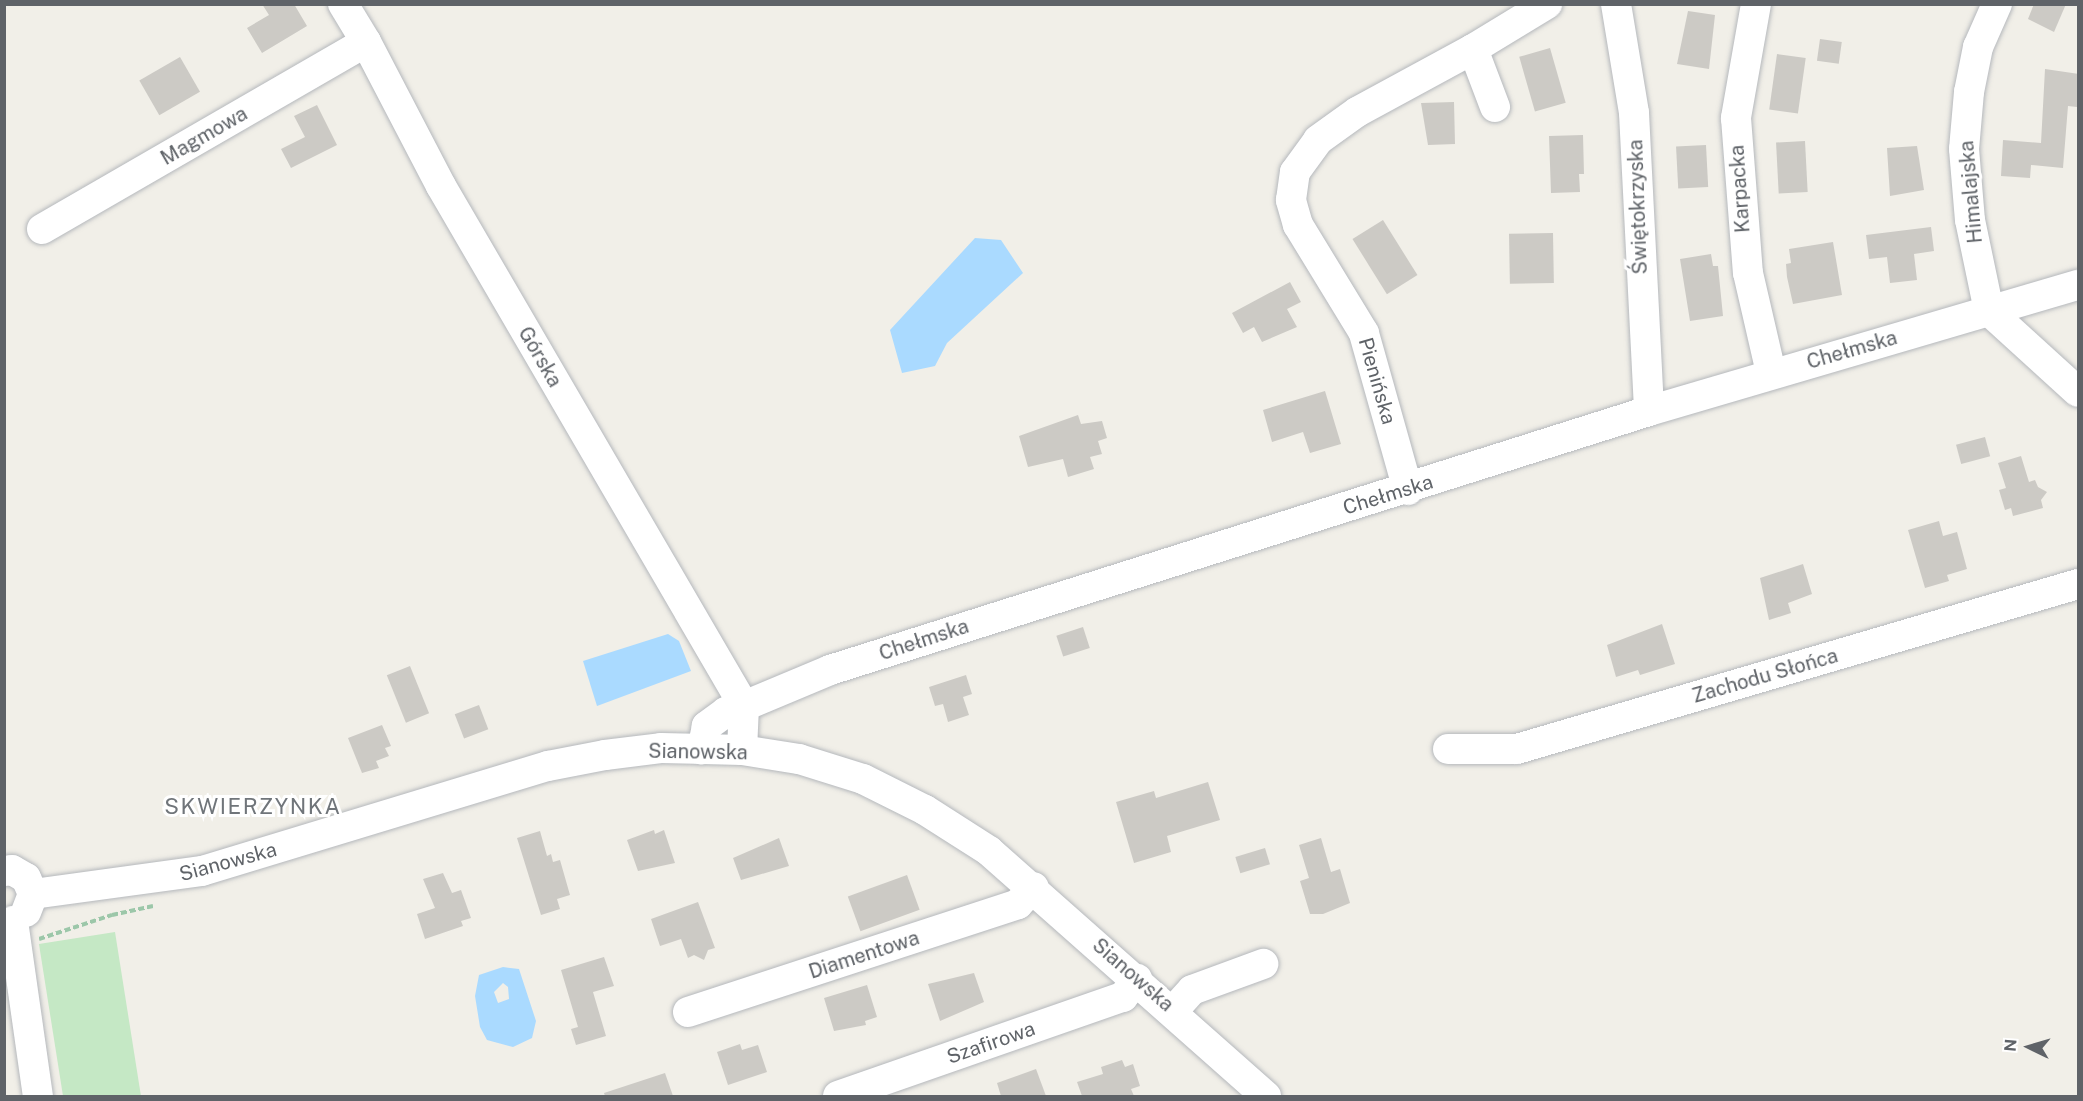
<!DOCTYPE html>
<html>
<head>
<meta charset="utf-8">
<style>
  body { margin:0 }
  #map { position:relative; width:2083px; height:1101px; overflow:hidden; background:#f1efe8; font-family:"Public Sans",sans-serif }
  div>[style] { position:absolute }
  .green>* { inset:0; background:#c5e8c5; transform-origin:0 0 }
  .water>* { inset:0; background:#aadaff }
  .building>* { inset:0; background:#cccac5; transform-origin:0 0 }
  .path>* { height:4px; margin-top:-2px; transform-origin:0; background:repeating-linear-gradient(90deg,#9cc7a9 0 6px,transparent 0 9px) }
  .roads { filter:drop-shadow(0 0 2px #b5b8bc) drop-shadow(0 0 2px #b5b8bc) }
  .minor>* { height:30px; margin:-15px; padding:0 15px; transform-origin:15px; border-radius:15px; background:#fff }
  span { translate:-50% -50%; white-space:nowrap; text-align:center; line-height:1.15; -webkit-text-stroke:6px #fff; paint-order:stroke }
  .street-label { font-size:20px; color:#5f6368 }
  .quarter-label { font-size:22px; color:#70757a; letter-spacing:1.5px }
  .frame { position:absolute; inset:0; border:6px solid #5f6368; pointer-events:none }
  .north { position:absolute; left:1999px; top:1017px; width:60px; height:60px; -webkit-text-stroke:4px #fff; paint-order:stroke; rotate:275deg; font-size:16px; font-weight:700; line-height:24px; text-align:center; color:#5f6368 }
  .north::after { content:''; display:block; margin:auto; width:21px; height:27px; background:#5f6368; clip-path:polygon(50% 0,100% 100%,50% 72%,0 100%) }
</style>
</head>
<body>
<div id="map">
  <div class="green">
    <i style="left:115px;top:932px;width:166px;height:77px;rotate:81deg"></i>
  </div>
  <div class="water">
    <i style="clip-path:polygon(975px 238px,1001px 240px,1023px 273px,947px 343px,935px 366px,902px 373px,890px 330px)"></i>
    <i style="clip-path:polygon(668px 634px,679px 641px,691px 671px,597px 706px,583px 661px)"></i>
    <i style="clip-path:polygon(evenodd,503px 967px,519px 969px,536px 1021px,532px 1038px,513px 1047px,487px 1040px,480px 1027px,475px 996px,479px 975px,503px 967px,503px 983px,508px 987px,509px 999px,498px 1003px,494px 992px,503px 983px)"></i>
  </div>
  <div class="building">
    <i style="clip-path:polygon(262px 4px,294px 4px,307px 26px,262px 53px,247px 28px,269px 15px)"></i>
    <i style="clip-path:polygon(2034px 4px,2066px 4px,2054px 32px,2028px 19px)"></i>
    <i style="clip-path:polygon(1688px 11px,1715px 15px,1709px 69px,1677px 64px)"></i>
    <i style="left:1820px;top:39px;width:22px;height:22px;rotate:8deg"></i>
    <i style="left:1550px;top:48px;width:57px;height:32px;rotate:74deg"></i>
    <i style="left:1777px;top:54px;width:29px;height:56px;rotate:8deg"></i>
    <i style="left:180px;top:57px;width:40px;height:47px;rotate:60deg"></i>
    <i style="clip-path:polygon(2045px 69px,2079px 74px,2077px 107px,2068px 106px,2063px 168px,2031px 165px,2030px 178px,2001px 176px,2003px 140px,2041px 143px)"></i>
    <i style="clip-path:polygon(1454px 102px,1455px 144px,1428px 145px,1421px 103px)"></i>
    <i style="clip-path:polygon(317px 105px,337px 145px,291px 168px,281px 149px,305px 137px,294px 116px)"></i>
    <i style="clip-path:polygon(1583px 135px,1584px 174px,1579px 174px,1580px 192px,1551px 193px,1549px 136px)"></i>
    <i style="left:1805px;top:141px;width:51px;height:29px;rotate:87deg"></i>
    <i style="left:1706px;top:145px;width:42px;height:30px;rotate:87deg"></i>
    <i style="clip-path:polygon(1917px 146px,1924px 190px,1890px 196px,1887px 148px)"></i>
    <i style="left:1383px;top:220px;width:65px;height:36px;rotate:58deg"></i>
    <i style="clip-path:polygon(1931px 227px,1934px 251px,1914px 254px,1917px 280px,1890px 283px,1887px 257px,1869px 259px,1866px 235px)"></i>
    <i style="left:1553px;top:233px;width:50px;height:44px;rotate:89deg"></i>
    <i style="clip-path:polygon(1833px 242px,1842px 295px,1793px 304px,1787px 277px,1786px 264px,1791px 263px,1789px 249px)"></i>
    <i style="clip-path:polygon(1711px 254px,1713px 266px,1718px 266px,1723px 316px,1690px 321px,1680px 259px)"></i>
    <i style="clip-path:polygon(1290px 282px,1301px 302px,1287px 309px,1297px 327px,1262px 342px,1254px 327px,1243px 333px,1232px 313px)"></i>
    <i style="clip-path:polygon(1325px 391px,1341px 444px,1310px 453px,1303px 432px,1272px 442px,1263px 410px)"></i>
    <i style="clip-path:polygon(1078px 415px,1081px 424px,1102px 421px,1107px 438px,1098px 441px,1102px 454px,1090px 457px,1094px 469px,1068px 477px,1063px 459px,1028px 467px,1019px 436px)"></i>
    <i style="left:1985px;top:437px;width:20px;height:30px;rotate:75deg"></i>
    <i style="clip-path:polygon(2021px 456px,2029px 482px,2035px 480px,2038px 487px,2047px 492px,2041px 500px,2043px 508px,2013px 516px,2011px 508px,2005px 510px,1999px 490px,2006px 488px,1998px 463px)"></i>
    <i style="clip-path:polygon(1939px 521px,1943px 536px,1957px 532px,1967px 569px,1947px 575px,1949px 581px,1925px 588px,1908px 530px)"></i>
    <i style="clip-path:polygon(1803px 564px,1812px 594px,1788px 603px,1791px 613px,1769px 620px,1760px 578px)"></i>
    <i style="clip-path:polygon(1662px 624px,1675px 664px,1640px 675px,1638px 670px,1616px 677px,1607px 645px)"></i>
    <i style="left:1083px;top:627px;width:22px;height:28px;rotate:72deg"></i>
    <i style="left:410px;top:666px;width:51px;height:25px;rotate:68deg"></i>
    <i style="clip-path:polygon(966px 675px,972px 694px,963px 697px,969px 715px,948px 722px,943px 704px,935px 706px,929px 687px)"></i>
    <i style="left:479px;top:705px;width:26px;height:26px;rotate:69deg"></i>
    <i style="clip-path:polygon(382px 725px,391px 746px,385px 748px,389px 756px,376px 761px,379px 768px,362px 773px,348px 738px)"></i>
    <i style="clip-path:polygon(1208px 782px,1220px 820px,1167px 836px,1171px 852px,1134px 863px,1116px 802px,1154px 791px,1156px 798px)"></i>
    <i style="clip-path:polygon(654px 830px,655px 834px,664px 830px,675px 863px,638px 871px,627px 840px)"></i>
    <i style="clip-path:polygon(540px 831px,547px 856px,551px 854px,553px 862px,560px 860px,570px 895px,557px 899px,560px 909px,541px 915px,517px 838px)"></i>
    <i style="clip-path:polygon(779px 838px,789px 866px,741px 880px,733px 858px)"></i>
    <i style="clip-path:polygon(1321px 838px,1331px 872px,1340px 869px,1350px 903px,1323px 914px,1310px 914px,1300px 881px,1309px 878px,1299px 845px)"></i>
    <i style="left:1265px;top:848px;width:17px;height:31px;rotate:73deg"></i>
    <i style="clip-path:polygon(443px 873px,452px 893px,461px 890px,471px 918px,461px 921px,463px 926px,425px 939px,417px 914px,435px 908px,423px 879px)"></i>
    <i style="left:907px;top:875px;width:37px;height:63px;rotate:70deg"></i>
    <i style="clip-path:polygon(698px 902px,715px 948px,708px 950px,704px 960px,694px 955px,688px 958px,681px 939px,660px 946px,651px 919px)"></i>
    <i style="clip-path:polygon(604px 957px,614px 986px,593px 992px,606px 1036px,576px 1045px,571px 1029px,578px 1027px,561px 970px)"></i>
    <i style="clip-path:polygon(974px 973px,984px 1002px,940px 1021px,928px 984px)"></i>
    <i style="clip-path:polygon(867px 985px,877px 1017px,865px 1021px,866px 1025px,834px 1031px,824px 998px)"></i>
    <i style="clip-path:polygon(740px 1044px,742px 1050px,758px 1045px,767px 1072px,728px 1085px,717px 1052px)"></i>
    <i style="clip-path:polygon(1122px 1060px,1125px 1067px,1133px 1064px,1140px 1086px,1131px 1089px,1134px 1096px,1082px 1096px,1077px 1082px,1103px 1074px,1101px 1067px)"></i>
    <i style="clip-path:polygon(1036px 1069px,1046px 1096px,1001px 1096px,997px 1083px)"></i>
    <i style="clip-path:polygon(665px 1073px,673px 1096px,605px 1096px,604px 1093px)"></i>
  </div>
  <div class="path">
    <i style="left:39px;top:939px;width:77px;rotate:-18.2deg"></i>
    <i style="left:112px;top:915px;width:42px;rotate:-12.4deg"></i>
  </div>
  <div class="roads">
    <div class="minor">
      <i style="left:343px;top:4px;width:44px;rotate:58.8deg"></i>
      <i style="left:366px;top:42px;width:162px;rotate:62.5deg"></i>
      <i style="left:441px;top:186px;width:602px;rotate:59.77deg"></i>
      <i style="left:744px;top:706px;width:19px;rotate:162deg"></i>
      <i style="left:726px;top:712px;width:24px;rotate:144deg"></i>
      <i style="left:707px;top:726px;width:24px;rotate:102deg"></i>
      <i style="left:1616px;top:4px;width:110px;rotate:80.6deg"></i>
      <i style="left:1634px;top:113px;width:298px;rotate:87.1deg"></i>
      <i style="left:1756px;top:4px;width:116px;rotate:100deg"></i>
      <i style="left:1736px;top:118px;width:155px;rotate:85.6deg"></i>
      <i style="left:1748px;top:273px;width:103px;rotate:77deg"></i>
      <i style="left:1997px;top:4px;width:47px;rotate:113.8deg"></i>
      <i style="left:1978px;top:47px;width:46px;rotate:101.3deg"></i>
      <i style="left:1969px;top:92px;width:57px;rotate:95deg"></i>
      <i style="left:1964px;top:149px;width:71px;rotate:85.2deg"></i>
      <i style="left:1970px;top:220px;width:93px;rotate:78.2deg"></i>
      <i style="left:1989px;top:311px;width:120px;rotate:42.3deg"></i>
      <i style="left:1473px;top:49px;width:87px;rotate:-31.3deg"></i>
      <i style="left:42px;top:229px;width:374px;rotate:-30deg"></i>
      <i style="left:1408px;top:490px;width:163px;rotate:-105.7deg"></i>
      <i style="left:1364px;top:333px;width:127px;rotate:-121.4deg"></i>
      <i style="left:1298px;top:225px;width:26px;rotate:-106deg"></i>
      <i style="left:1291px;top:200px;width:28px;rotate:-82deg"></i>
      <i style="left:1295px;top:172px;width:39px;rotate:-54deg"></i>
      <i style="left:1318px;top:140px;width:48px;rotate:-35.7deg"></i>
      <i style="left:1357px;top:112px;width:132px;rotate:-28.5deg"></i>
      <i style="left:1473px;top:49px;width:62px;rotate:69.2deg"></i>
      <i style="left:1448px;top:749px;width:69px"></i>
      <i style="left:1517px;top:749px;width:585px;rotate:-16.39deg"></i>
      <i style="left:742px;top:750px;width:44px;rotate:-87.4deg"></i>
      <i style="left:744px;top:706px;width:93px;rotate:-22.7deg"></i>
      <i style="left:830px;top:670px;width:859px;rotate:-17.55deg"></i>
      <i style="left:1649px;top:411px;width:447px;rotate:-16.4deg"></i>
      <i style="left:4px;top:871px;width:8px;rotate:-7deg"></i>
      <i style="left:12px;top:870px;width:16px;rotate:30deg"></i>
      <i style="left:26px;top:878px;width:17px;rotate:66deg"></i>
      <i style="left:33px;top:894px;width:19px;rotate:111deg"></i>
      <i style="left:33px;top:894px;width:171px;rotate:-7.8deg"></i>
      <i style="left:202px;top:871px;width:362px;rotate:-16.9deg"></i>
      <i style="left:548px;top:766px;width:58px;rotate:-10.9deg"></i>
      <i style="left:605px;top:755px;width:56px;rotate:-7.1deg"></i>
      <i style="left:661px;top:748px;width:81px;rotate:1.4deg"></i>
      <i style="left:742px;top:750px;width:58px;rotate:9deg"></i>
      <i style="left:799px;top:759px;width:67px;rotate:17.4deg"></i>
      <i style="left:863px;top:779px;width:69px;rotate:26.6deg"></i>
      <i style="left:925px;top:810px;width:76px;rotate:32.6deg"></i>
      <i style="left:989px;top:851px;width:370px;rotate:41.5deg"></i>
      <i style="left:13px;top:921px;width:177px;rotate:81.9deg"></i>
      <i style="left:1173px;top:1011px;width:28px;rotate:-48deg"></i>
      <i style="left:1192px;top:990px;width:76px;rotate:-20.1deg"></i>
      <i style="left:688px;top:1012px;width:347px;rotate:-18.1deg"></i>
      <i style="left:1018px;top:904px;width:23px;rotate:-47deg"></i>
      <i style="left:838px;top:1096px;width:302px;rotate:-19.2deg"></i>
      <i style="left:1123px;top:997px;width:23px;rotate:-52deg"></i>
    </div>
  </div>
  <div class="street-label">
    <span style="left:204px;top:136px;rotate:-30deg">Magmowa</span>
    <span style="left:1740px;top:189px;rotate:-94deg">Karpacka</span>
    <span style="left:1971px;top:192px;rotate:-95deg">Himalajska</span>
    <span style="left:1638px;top:207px;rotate:-92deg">Świętokrzyska</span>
    <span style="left:1852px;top:350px;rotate:-16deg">Chełmska</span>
    <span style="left:540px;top:357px;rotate:60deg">Górska</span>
    <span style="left:1377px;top:381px;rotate:74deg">Pienińska</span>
    <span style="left:1388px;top:495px;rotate:-17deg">Chełmska</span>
    <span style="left:924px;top:640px;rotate:-18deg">Chełmska</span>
    <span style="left:1765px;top:676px;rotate:-16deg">Zachodu Słońca</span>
    <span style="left:698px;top:752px;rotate:1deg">Sianowska</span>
    <span style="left:228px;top:862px;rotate:-15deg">Sianowska</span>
    <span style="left:864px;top:955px;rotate:-18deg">Diamentowa</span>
    <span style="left:1133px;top:975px;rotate:41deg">Sianowska</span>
    <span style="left:991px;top:1043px;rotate:-19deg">Szafirowa</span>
  </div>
  <div class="quarter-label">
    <span style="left:253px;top:807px">SKWIERZYNKA</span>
  </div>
  <div class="frame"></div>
  <div class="north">N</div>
</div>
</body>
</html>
